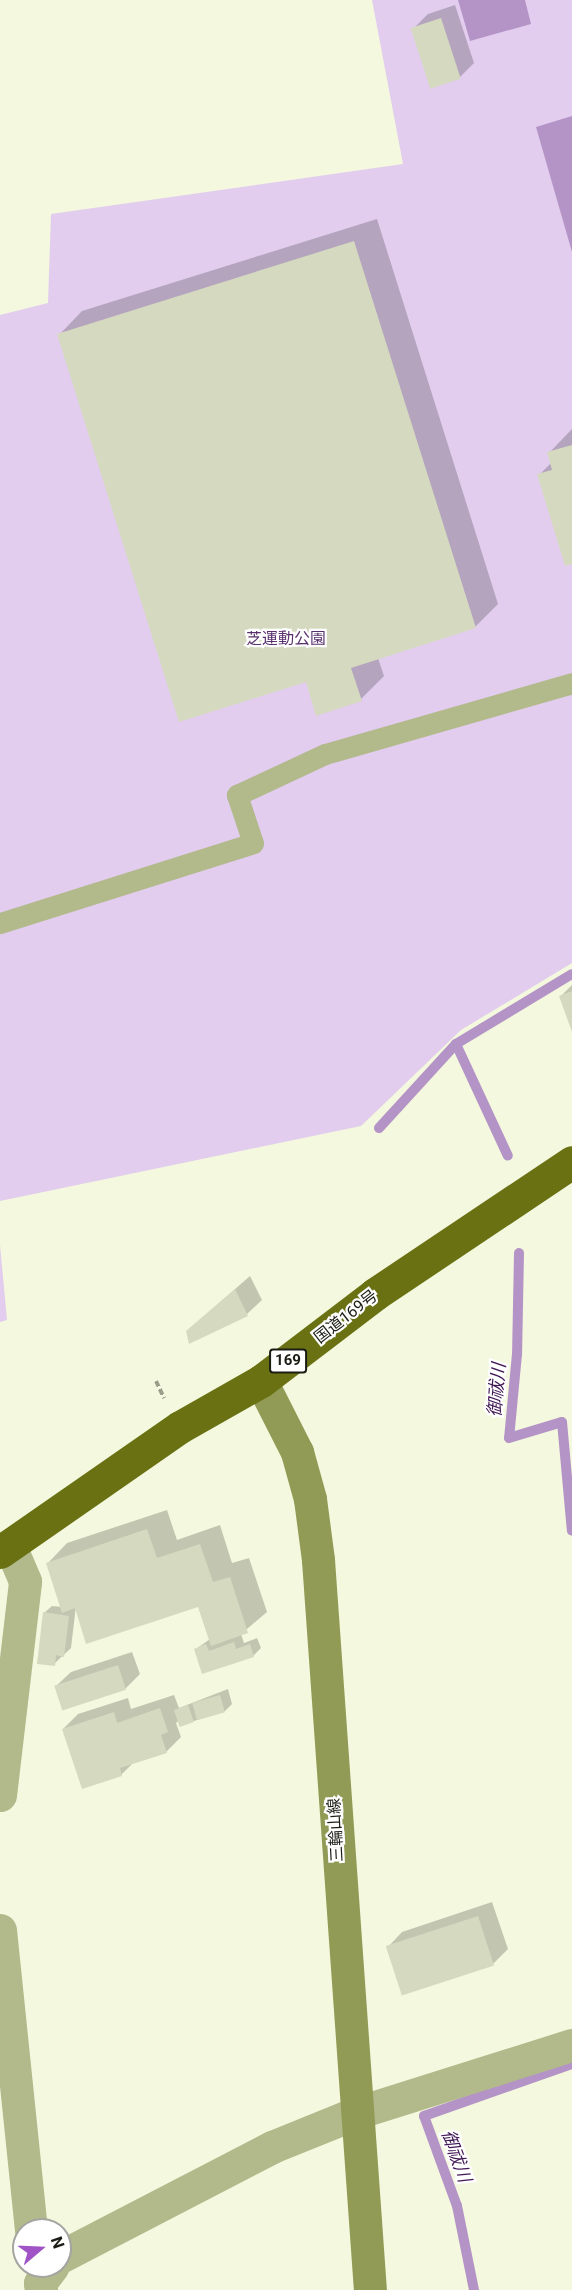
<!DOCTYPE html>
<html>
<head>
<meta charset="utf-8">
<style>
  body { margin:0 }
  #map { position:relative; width:572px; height:2290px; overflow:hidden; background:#f3f8de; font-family:Roboto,"Noto Sans JP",sans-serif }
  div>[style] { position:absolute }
  .green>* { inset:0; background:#e2cdee }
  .water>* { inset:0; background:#b494c6 }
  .shadow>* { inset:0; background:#0003 }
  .stream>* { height:10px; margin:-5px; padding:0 5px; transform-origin:5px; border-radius:5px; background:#b494c6 }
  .building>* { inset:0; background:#d5d9c0; transform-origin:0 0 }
  .path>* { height:4px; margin-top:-2px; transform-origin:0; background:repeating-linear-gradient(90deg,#9a9d8a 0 6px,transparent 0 9px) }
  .lane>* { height:21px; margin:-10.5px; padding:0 10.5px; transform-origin:10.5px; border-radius:10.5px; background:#b2b98b }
  .street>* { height:33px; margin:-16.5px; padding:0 16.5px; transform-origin:16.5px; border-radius:16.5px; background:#b2b98b }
  .secondary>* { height:33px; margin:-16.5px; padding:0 16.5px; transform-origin:16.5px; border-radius:16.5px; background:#929b55 }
  .highway>* { height:33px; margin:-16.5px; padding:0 16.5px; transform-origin:16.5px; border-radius:16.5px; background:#697113 }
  span { translate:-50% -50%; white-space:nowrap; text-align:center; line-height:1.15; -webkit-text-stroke:4.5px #fff; paint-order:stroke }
  .shield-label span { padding:2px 4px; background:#fff; border:2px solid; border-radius:4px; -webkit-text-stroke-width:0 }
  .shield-label { font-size:15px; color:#1b1d14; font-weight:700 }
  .park-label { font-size:16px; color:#5a316f }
  .street-label { font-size:16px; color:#1b1d14 }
  .water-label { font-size:18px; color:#421855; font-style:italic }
  .north { position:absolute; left:12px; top:2218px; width:60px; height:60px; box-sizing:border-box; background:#fff; border:2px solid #a4a5a1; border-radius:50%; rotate:71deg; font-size:16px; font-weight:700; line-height:24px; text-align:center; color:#1b1d14 }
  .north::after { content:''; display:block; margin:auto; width:21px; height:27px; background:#9f53c5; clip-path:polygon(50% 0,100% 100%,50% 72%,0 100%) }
</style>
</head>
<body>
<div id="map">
  <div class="green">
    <i style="clip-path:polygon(372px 0,572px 0,572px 963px,461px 1030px,361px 1126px,0 1201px,0 315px,48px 303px,51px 214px,403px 164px)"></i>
    <i style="clip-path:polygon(0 1245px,7px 1320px,0 1322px)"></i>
  </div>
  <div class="water">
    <i style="clip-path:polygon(458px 0,525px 0,531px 24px,470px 41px)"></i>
    <i style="clip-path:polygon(572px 116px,572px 252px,536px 127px)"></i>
  </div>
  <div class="shadow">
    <i style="clip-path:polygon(455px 5px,474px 63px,460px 77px,413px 29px,428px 14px)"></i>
    <i style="clip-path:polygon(377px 219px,498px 604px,475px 627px,378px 658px,384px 676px,361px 699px,307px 680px,59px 335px,82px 311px)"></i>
    <i style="clip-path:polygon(572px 429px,572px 563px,539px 475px,552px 462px,549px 453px)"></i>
    <i style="clip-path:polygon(572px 985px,572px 1029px,561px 996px)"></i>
    <i style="clip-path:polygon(250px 1276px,262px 1300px,247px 1314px,203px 1317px)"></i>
    <i style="clip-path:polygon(167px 1510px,177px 1540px,220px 1525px,232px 1563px,249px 1558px,267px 1612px,241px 1634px,244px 1643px,257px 1638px,261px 1648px,253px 1656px,203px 1672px,196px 1649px,210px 1639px,199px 1605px,76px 1606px,71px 1648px,54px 1664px,44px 1613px,52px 1606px,62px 1607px,48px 1563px,67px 1543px)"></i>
    <i style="clip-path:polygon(132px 1652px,140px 1674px,125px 1689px,56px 1686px,71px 1672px)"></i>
    <i style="clip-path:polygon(228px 1689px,232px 1704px,225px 1711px,194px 1721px,179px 1720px,176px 1723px,181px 1737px,166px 1752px,133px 1763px,121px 1775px,63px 1729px,78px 1714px,128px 1698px,131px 1709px,174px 1695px,179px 1708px)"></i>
    <i style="clip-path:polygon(492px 1902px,508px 1949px,493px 1964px,388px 1947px,402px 1932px)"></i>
  </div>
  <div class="stream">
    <i style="left:456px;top:1044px;width:123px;rotate:65.1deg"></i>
    <i style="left:379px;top:1128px;width:114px;rotate:-47.5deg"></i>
    <i style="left:456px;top:1044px;width:135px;rotate:-31.1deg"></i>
    <i style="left:519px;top:1253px;width:101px;rotate:91.1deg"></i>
    <i style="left:517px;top:1354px;width:84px;rotate:95.4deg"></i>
    <i style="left:509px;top:1438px;width:55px;rotate:-16.8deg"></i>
    <i style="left:562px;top:1422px;width:109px;rotate:84.8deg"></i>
    <i style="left:474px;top:2290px;width:86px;rotate:-101.4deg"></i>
    <i style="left:457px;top:2206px;width:96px;rotate:-110.1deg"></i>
    <i style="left:424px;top:2116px;width:157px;rotate:-19.4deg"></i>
  </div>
  <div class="building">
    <i style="left:441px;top:18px;width:64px;height:32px;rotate:72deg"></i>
    <i style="clip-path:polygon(354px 241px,476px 628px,351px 668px,362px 701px,316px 716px,306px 682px,179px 722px,57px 334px)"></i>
    <i style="clip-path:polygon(572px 445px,572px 564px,565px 566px,537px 474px,552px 470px,547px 452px)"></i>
    <i style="clip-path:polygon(572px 991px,572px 1032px,559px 996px)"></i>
    <i style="clip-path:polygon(235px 1289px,248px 1316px,189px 1344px,186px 1331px)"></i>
    <i style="clip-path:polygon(147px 1529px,157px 1558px,200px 1544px,213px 1582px,230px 1577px,248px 1633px,211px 1646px,198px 1607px,86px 1644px,75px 1608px,62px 1613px,46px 1563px)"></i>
    <i style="clip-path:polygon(43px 1612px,69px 1616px,64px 1657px,56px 1655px,55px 1666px,37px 1664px)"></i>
    <i style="clip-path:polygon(234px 1642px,236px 1649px,250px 1644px,254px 1657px,202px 1674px,194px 1649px,206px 1644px,209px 1651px)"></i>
    <i style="left:118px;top:1665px;width:26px;height:67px;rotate:72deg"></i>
    <i style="left:220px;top:1695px;width:18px;height:29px;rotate:74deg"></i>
    <i style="left:188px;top:1705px;width:18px;height:15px;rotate:71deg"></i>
    <i style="clip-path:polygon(160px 1708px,168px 1732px,161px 1735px,167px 1753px,120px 1768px,122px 1776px,82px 1789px,62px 1729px,114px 1712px,117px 1723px)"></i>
    <i style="left:478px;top:1916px;width:52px;height:97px;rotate:72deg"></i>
  </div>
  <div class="path">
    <i style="left:156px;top:1381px;width:19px;rotate:65deg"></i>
  </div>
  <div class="lane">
    <i style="left:0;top:923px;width:265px;rotate:-17.5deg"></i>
    <i style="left:253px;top:843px;width:51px;rotate:-108.4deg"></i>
    <i style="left:237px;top:795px;width:97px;rotate:-25deg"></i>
    <i style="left:325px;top:754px;width:257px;rotate:-16deg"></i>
  </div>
  <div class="street">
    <i style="left:0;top:1795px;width:215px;rotate:-83.3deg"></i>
    <i style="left:25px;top:1581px;width:39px;rotate:-113deg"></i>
    <i style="left:0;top:1930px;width:302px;rotate:84.1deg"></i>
    <i style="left:60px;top:2257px;width:239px;rotate:-27.4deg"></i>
    <i style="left:272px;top:2147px;width:91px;rotate:-22deg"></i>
    <i style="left:356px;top:2113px;width:226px;rotate:-17.5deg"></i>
    <i style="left:41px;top:2290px;width:7px;rotate:-98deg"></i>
    <i style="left:40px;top:2283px;width:21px;rotate:-53deg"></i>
  </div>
  <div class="secondary">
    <i style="left:261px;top:1381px;width:80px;rotate:63.1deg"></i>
    <i style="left:297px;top:1452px;width:49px;rotate:74.5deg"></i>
    <i style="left:310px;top:1499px;width:62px;rotate:82.5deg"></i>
    <i style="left:318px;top:1560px;width:732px;rotate:85.93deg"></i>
  </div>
  <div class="highway">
    <i style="left:0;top:1552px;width:219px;rotate:-34.8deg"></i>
    <i style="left:180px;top:1427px;width:93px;rotate:-29.6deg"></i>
    <i style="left:261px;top:1381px;width:143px;rotate:-37.3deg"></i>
    <i style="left:375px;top:1294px;width:237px;rotate:-33.8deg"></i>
  </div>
  <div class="shield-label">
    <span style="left:288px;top:1361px">169</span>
  </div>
  <div class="park-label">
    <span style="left:286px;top:639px">芝運動公園</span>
  </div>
  <div class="street-label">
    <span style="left:346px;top:1317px;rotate:-38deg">国道169号</span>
    <span style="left:336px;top:1830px;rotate:-93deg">三輪山線</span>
  </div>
  <div class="water-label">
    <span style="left:497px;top:1390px;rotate:-85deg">御祓川</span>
    <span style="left:456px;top:2156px;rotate:70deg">御祓川</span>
  </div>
  <div class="north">N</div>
</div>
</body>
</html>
